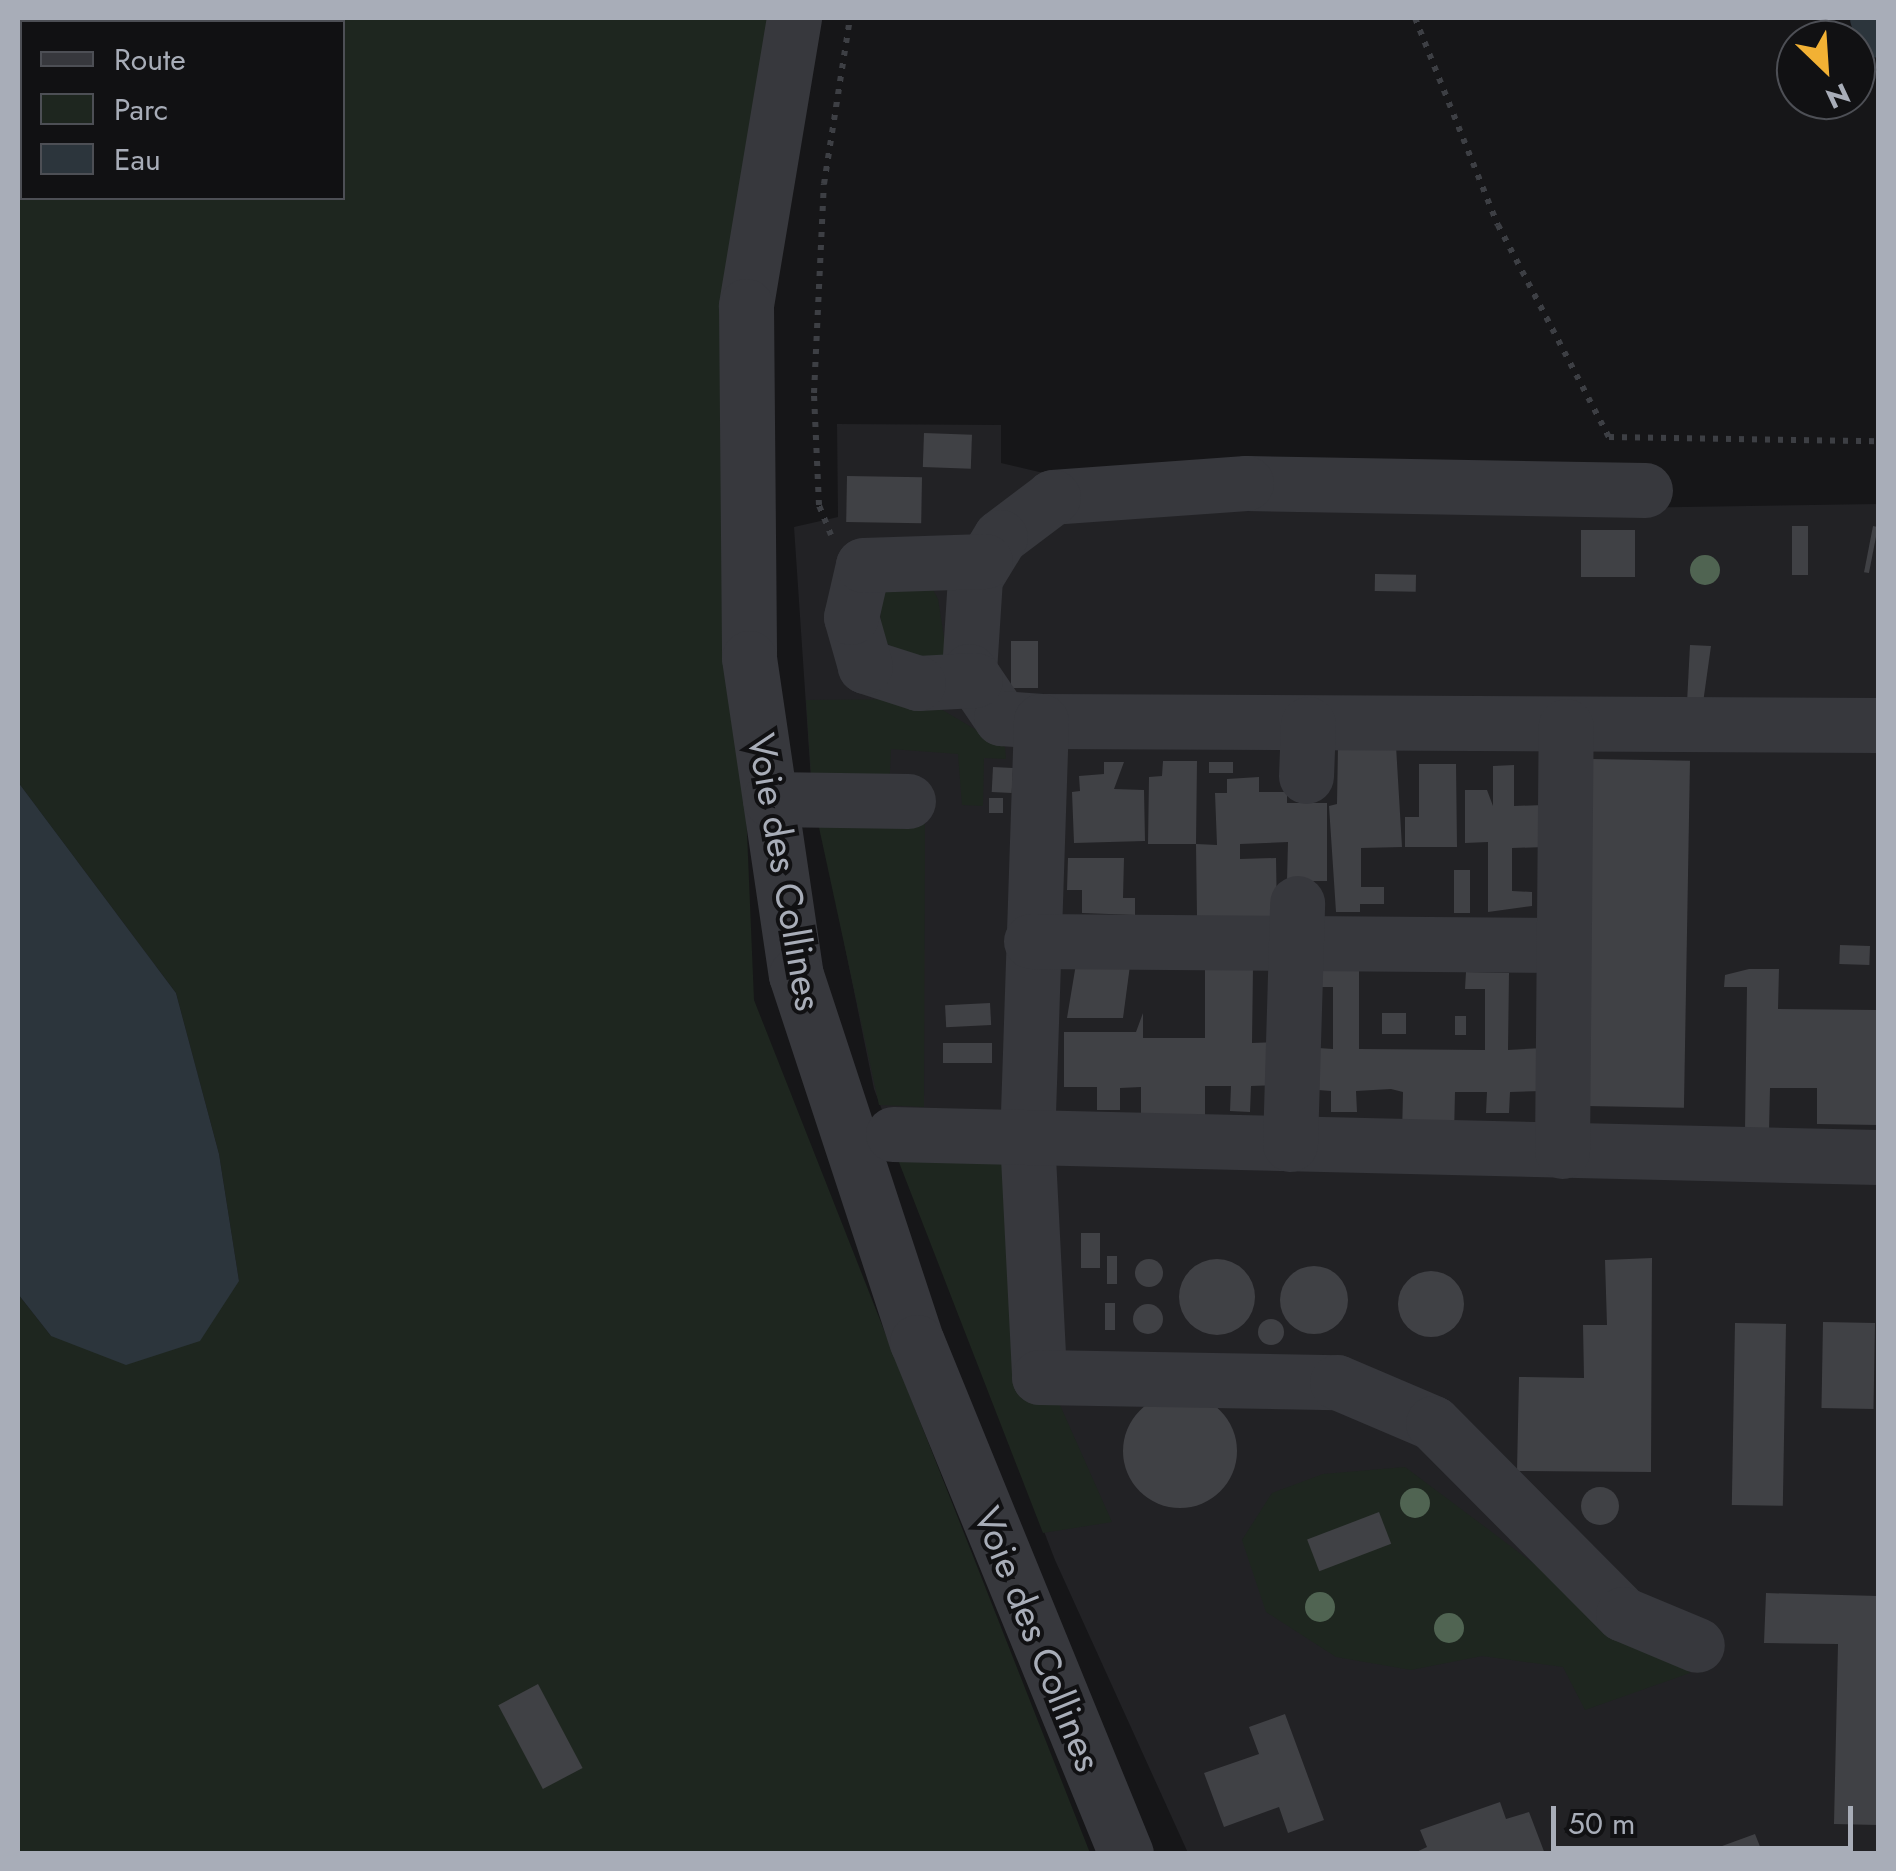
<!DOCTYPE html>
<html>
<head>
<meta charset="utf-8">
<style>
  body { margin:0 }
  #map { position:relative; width:1896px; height:1871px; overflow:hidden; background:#161618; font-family:Jost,sans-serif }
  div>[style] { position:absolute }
  .built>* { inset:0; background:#222225 }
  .green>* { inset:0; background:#1e261f }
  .water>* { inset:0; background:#2c353c }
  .canal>* { height:42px; margin:-21px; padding:0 21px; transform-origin:21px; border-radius:21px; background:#2c353c }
  .building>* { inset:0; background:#404145; transform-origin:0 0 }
  .round { border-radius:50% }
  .path>* { height:6px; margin-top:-3px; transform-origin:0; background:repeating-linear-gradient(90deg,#3d3f44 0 5px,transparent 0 13px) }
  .minor>* { height:55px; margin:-27.5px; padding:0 27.5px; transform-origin:27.5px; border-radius:27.5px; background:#37383d }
  .trees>* { width:30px; height:30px; margin:-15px; border-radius:50%; background:#506452 }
  span { translate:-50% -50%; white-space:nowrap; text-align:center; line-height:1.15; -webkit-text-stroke:8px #111113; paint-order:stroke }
  .street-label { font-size:38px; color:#a8adb8 }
  .frame { position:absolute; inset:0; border:20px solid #a8adb8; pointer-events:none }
  .legend { position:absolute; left:20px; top:20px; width:325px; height:180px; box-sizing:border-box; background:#111113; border:2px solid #4d4f55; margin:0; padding:12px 18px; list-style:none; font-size:30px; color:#a8adb8 }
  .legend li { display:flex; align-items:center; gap:20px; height:50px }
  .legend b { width:50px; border:2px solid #4d4f55 }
  .north { position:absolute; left:1776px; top:20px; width:100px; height:100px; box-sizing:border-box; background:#111113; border:2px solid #4d4f55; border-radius:50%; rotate:155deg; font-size:28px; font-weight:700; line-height:40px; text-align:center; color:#a8adb8 }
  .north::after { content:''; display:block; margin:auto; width:35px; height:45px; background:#f2b134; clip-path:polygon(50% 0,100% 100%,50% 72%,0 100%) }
  .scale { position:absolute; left:1551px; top:1806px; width:302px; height:45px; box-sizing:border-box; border:5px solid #a8adb8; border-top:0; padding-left:12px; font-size:30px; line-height:35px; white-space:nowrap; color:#a8adb8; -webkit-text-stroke:8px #111113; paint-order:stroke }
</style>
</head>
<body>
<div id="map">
  <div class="built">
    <i style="clip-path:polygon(837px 424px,1001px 425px,1001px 463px,1158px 500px,1360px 512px,1878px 504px,1878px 1853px,1188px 1853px,1055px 1560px,874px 1089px,811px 780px,794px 527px,838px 517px)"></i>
  </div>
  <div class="green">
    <i style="clip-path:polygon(evenodd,18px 18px,781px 18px,732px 473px,754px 1000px,1090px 1853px,18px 1853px,18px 1294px,51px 1336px,239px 1281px,219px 1154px,176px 993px,18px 782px,18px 18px,22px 22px,342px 22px,342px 198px,22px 198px,22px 22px)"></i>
    <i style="clip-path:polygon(927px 579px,938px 599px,948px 663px,921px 665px,883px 641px,878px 590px)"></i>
    <i style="clip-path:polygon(924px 699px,1005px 747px,1006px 759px,984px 758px,983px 806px,962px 805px,958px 754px,891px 749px,889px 793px,812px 789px,806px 700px)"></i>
    <i style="clip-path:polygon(815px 809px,925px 812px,924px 1107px,879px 1105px)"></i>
    <i style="clip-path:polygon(895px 1152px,1013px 1155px,1056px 1396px,1112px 1522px,1043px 1533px)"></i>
    <i style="clip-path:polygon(1405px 1467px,1648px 1649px,1682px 1657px,1690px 1673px,1585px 1710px,1563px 1667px,1482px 1656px,1411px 1670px,1336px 1657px,1266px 1612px,1242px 1540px,1272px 1493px,1323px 1474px)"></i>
  </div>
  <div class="water">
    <i style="clip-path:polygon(18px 782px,176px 993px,219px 1154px,239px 1281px,200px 1341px,126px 1365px,51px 1336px,18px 1294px)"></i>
  </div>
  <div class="canal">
    <i style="left:1871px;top:18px;width:20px;rotate:70deg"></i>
  </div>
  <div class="building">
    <i style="left:924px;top:433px;width:48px;height:34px;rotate:2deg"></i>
    <i style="left:847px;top:476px;width:75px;height:46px;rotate:1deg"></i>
    <i style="left:1792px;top:526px;width:16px;height:49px"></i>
    <i style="left:1873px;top:526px;width:5px;height:47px;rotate:11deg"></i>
    <i style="left:1581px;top:530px;width:54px;height:47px"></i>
    <i style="left:1375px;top:574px;width:41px;height:17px;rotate:1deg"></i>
    <i style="left:1011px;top:641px;width:27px;height:47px"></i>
    <i style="clip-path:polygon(1690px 645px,1711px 646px,1703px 703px,1687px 703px)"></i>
    <i style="clip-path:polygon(1338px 746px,1396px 746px,1402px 847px,1361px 848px,1361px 887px,1384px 887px,1384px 904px,1360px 904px,1360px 912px,1336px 912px,1329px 806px,1337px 804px)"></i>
    <i style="left:1592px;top:759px;width:98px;height:347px;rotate:1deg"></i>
    <i style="clip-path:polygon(1163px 761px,1197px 761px,1196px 844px,1217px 845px,1215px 793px,1227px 793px,1227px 779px,1259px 777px,1259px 792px,1287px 792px,1287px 803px,1327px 803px,1327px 881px,1287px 881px,1288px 842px,1240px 844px,1240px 859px,1276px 858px,1277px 916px,1197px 917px,1196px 844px,1148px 844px,1149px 777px,1162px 776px)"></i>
    <i style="clip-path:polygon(1104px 762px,1124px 762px,1114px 789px,1144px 790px,1145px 841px,1074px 843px,1072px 792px,1080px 791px,1079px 776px,1104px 774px)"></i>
    <i style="left:1209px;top:762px;width:24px;height:11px"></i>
    <i style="clip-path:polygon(1419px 764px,1456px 764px,1457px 847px,1405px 847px,1405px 817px,1419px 817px)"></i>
    <i style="clip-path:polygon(1514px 765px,1514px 806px,1544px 805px,1545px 847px,1512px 848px,1512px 891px,1532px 892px,1532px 906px,1488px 912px,1488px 842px,1465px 843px,1465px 790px,1487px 790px,1493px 806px,1493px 766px)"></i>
    <i style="left:993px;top:767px;width:20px;height:25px;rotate:3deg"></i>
    <i style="left:989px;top:798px;width:14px;height:15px"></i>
    <i style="clip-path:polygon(1068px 858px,1124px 858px,1123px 898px,1135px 898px,1135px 915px,1082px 913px,1082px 890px,1067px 890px)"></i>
    <i style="left:1454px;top:870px;width:16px;height:43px"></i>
    <i style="left:1840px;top:945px;width:30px;height:19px;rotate:2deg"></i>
    <i style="clip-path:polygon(1077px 958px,1131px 958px,1123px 1018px,1067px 1018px)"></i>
    <i style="clip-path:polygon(1205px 966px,1253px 967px,1252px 1043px,1279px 1042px,1280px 1085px,1251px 1086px,1250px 1112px,1230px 1111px,1231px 1086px,1205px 1086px,1205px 1130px,1141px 1129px,1141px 1087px,1120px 1088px,1120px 1110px,1097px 1110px,1097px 1087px,1064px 1087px,1064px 1032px,1136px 1032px,1143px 1013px,1143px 1038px,1205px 1038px)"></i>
    <i style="clip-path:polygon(1749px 969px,1779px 969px,1778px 1009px,1878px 1010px,1878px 1125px,1817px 1124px,1817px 1088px,1770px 1088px,1769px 1131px,1745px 1130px,1747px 987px,1724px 987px,1725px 975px)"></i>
    <i style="clip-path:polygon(1312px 970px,1359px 970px,1359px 1049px,1485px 1050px,1485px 989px,1465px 989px,1466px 972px,1509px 973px,1508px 1050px,1543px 1048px,1543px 1091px,1510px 1092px,1509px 1113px,1486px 1113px,1487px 1092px,1455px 1092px,1454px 1135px,1402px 1135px,1403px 1092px,1391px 1089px,1356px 1091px,1357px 1112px,1331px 1112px,1331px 1091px,1318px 1090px,1318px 1048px,1333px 1049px,1333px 987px,1312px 987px)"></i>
    <i style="left:990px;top:1003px;width:22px;height:45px;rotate:87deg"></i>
    <i style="left:1382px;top:1013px;width:24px;height:21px"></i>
    <i style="left:1455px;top:1016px;width:11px;height:19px"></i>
    <i style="left:943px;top:1043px;width:49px;height:20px"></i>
    <i style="left:1081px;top:1233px;width:19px;height:35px"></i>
    <i style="left:1107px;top:1256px;width:10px;height:28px"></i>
    <i style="clip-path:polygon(1652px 1258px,1651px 1472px,1517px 1471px,1519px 1377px,1584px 1378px,1583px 1325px,1607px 1325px,1605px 1260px)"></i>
    <i class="round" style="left:1135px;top:1259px;width:28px;height:28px"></i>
    <i class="round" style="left:1179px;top:1259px;width:76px;height:76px"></i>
    <i class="round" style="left:1280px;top:1266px;width:68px;height:68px"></i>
    <i class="round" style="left:1398px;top:1271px;width:66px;height:66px"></i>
    <i style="left:1105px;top:1303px;width:10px;height:27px"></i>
    <i class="round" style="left:1133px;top:1304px;width:30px;height:30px"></i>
    <i class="round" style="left:1258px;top:1319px;width:26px;height:26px"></i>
    <i style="left:1823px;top:1322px;width:52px;height:86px;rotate:1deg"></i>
    <i style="left:1735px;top:1323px;width:51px;height:182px;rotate:1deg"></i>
    <i class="round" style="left:1123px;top:1394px;width:114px;height:114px"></i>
    <i class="round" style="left:1581px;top:1487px;width:38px;height:38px"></i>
    <i style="left:1379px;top:1512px;width:34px;height:77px;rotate:69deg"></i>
    <i style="clip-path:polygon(1766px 1593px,1878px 1596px,1878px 1825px,1834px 1824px,1838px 1644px,1764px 1643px)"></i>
    <i style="left:538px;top:1684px;width:95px;height:45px;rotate:62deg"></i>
    <i style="clip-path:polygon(1285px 1714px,1324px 1820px,1288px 1833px,1279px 1807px,1224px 1827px,1204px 1773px,1259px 1754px,1249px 1727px)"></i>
    <i style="clip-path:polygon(1500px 1802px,1506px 1819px,1529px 1812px,1545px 1854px,1412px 1854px,1427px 1847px,1420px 1830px)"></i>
    <i style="clip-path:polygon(1755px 1834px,1763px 1854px,1703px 1854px,1703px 1853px)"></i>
  </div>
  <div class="path">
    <i style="left:1415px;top:18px;width:223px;rotate:68.2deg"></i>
    <i style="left:1498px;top:225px;width:239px;rotate:62.4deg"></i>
    <i style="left:1609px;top:437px;width:269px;rotate:0.9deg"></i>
    <i style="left:831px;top:535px;width:32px;rotate:-112deg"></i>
    <i style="left:819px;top:505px;width:112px;rotate:-92.6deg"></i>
    <i style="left:814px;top:393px;width:209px;rotate:-87.3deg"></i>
    <i style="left:824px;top:184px;width:168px;rotate:-81.1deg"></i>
  </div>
  <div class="minor">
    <i style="left:794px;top:18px;width:292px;rotate:99.5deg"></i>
    <i style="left:746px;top:306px;width:352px;rotate:89.5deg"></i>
    <i style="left:749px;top:658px;width:320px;rotate:81.6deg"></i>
    <i style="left:796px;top:975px;width:386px;rotate:71.8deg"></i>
    <i style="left:917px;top:1342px;width:553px;rotate:67.79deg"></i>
    <i style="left:1645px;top:490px;width:399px;rotate:-179deg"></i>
    <i style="left:1246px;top:483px;width:194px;rotate:175.9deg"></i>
    <i style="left:1053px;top:497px;width:66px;rotate:143deg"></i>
    <i style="left:1000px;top:537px;width:48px;rotate:121.4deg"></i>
    <i style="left:975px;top:578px;width:93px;rotate:93.7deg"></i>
    <i style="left:969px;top:671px;width:57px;rotate:55.8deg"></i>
    <i style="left:1001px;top:718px;width:40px;rotate:4.3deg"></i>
    <i style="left:1041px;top:721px;width:837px;rotate:0.27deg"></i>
    <i style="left:975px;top:680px;width:57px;rotate:177deg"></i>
    <i style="left:918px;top:683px;width:56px;rotate:-162.2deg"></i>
    <i style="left:865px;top:666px;width:51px;rotate:-105.9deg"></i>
    <i style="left:851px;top:617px;width:53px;rotate:-77deg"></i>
    <i style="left:863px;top:565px;width:122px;rotate:-1.9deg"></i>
    <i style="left:1041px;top:721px;width:416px;rotate:91.9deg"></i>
    <i style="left:1027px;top:1137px;width:240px;rotate:87.1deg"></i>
    <i style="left:1039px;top:1377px;width:298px;rotate:1deg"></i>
    <i style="left:1337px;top:1382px;width:104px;rotate:23.1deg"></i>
    <i style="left:1433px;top:1423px;width:269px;rotate:45.2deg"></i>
    <i style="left:1623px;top:1614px;width:80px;rotate:22.7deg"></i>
    <i style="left:1306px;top:776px;width:52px;rotate:-87.8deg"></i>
    <i style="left:770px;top:799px;width:138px;rotate:0.8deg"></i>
    <i style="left:1031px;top:941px;width:531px;rotate:0.43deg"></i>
    <i style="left:893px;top:1134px;width:985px;rotate:1.34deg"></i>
    <i style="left:1290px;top:1144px;width:241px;rotate:-88.3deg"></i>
    <i style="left:1562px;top:1151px;width:425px;rotate:-89.5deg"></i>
  </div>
  <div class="trees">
    <i style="left:1705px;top:570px"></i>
    <i style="left:1415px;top:1503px"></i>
    <i style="left:1320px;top:1607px"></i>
    <i style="left:1449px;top:1628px"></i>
  </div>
  <div class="street-label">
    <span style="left:785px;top:872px;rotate:80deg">Voie des Collines</span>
    <span style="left:1038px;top:1639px;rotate:68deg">Voie des Collines</span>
  </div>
  <div class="frame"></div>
  <ul class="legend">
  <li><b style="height:12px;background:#37383d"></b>Route</li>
  <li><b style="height:28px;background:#1e261f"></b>Parc</li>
  <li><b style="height:28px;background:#2c353c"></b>Eau</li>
  </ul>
  <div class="north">N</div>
  <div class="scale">50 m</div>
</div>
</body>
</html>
